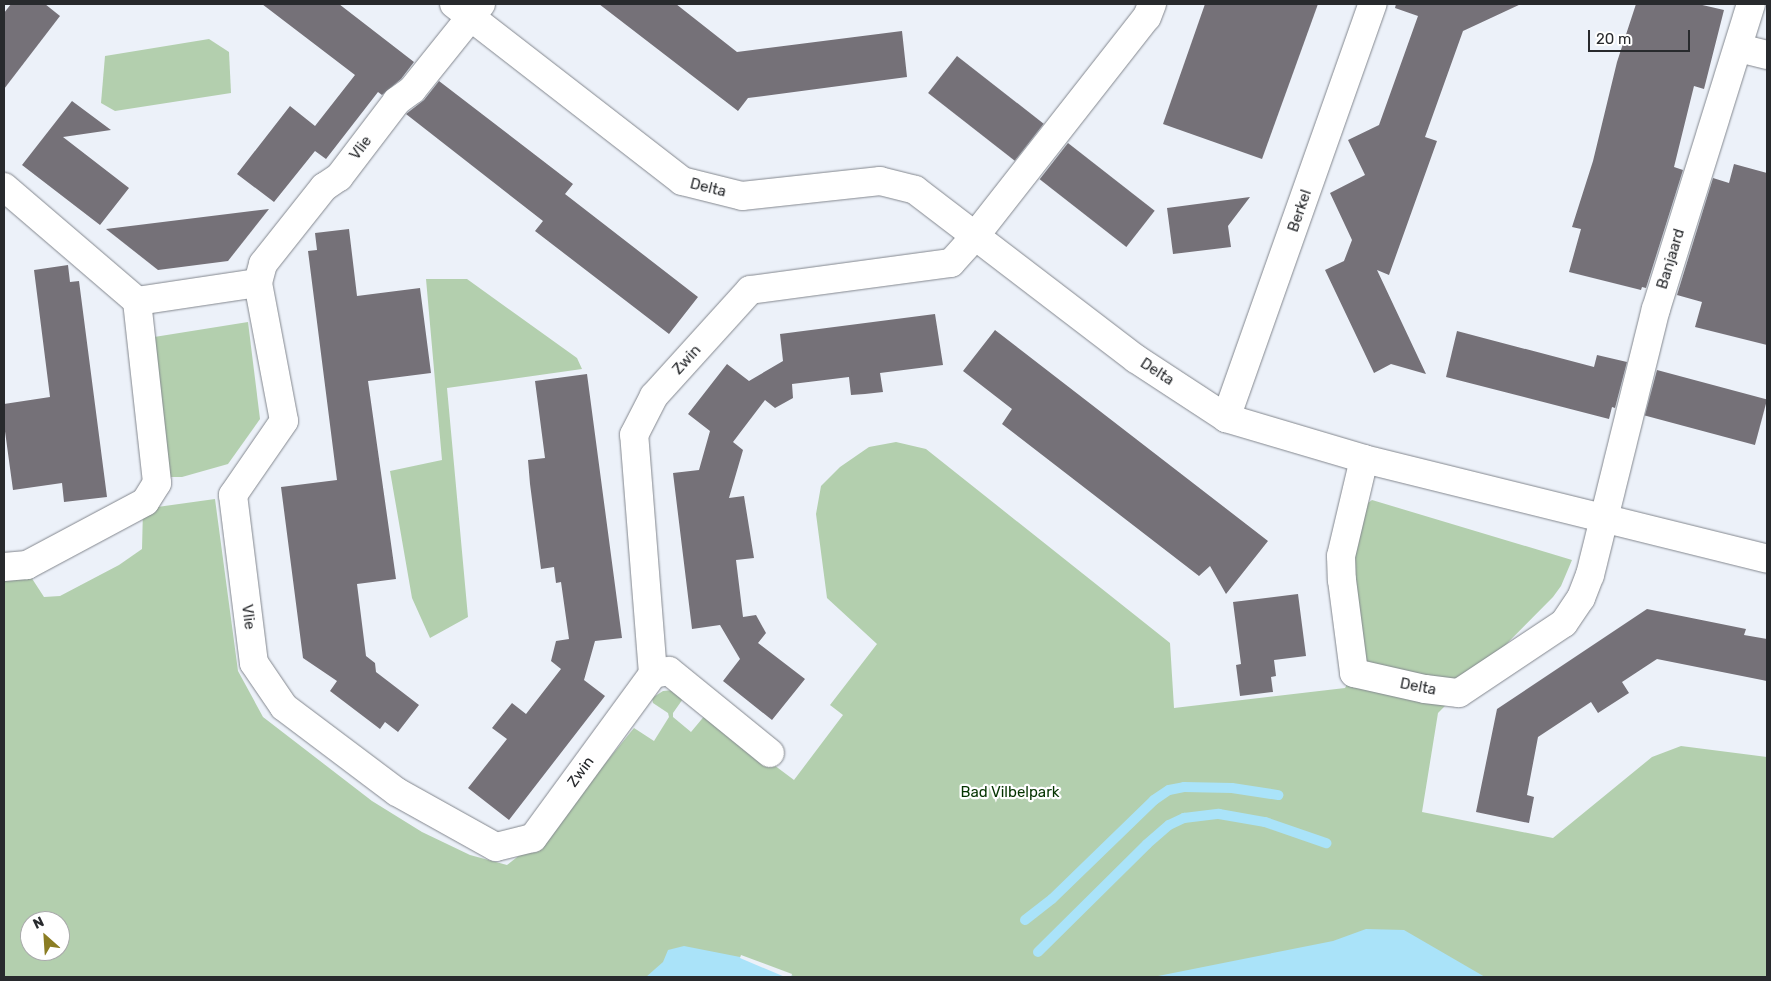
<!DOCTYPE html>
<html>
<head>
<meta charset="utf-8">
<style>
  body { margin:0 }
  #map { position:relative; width:1771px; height:981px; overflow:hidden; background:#ecf1f9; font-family:Rubik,sans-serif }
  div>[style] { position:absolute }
  .green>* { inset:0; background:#b3cfae }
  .water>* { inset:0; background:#aae3f9 }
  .pier>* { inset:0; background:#ecf1f9 }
  .stream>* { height:10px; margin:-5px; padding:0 5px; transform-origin:5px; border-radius:5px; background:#aae3f9 }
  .building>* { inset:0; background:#757178; transform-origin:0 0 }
  .roads { filter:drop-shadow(0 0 1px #83878e) drop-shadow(0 0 1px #83878e) }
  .minor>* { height:28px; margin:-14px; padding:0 14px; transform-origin:14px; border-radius:14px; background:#fff }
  span { translate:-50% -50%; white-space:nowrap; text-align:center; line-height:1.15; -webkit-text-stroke:4.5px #fff; paint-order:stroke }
  .street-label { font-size:15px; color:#282a2d }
  .park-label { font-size:15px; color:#053400 }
  .frame { position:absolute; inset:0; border:5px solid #282a2d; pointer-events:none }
  .north { position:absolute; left:20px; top:911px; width:50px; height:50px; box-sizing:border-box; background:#fff; border:1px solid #a9aaab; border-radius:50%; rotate:334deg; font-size:14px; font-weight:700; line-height:20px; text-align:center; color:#282a2d }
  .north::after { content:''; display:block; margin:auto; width:18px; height:22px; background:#8b7d23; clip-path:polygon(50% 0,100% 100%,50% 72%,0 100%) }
  .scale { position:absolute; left:1588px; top:30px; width:102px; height:22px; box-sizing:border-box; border:2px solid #282a2d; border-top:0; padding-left:6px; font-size:15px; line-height:18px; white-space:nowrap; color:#282a2d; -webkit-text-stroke:4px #fff; paint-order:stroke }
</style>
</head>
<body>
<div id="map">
  <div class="green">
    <i style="clip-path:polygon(209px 39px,229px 52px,231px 93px,115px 111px,101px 103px,105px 56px)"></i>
    <i style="clip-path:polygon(426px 279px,467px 279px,577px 358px,582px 369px,447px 388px,468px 617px,430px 638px,412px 598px,390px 471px,442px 460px)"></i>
    <i style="clip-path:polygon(248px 322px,260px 419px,228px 464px,182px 477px,165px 477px,148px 338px)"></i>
    <i style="clip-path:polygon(evenodd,896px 442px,926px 449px,1170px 643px,1174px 708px,1345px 688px,1364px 656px,1351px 556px,1364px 506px,1372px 500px,1572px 560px,1561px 586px,1553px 597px,1438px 713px,1422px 812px,1553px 838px,1652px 757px,1681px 746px,1767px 757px,1767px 977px,4px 977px,4px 580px,31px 577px,44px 597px,60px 596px,119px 565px,142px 549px,143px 509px,215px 499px,238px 671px,263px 717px,372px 801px,422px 832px,470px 855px,507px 865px,521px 854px,536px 848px,634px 728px,654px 741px,669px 717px,668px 713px,653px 703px,652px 698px,663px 691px,674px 690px,685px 696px,673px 713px,673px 717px,691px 732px,706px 714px,794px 780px,843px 715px,830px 705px,877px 644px,827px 598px,816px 514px,821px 486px,840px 467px,869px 447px,896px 442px,30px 921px,60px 921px,60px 951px,30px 951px,30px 921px)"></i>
  </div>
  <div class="water">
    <i style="clip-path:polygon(1366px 929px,1404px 930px,1485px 977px,1153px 977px,1333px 941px)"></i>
    <i style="clip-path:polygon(684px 946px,740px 957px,796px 977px,646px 977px,663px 962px,668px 950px)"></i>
  </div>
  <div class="pier">
    <i style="clip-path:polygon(741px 955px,792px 974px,791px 977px,785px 977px,740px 958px)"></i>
  </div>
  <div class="stream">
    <i style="left:1025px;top:920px;width:34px;rotate:-38deg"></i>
    <i style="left:1052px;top:899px;width:142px;rotate:-44.1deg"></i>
    <i style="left:1154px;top:800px;width:18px;rotate:-34deg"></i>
    <i style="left:1169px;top:790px;width:15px;rotate:-11deg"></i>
    <i style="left:1184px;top:787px;width:48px;rotate:1.2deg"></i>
    <i style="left:1232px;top:788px;width:47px;rotate:8.7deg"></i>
    <i style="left:1038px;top:952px;width:153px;rotate:-44.7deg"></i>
    <i style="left:1147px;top:844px;width:29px;rotate:-41deg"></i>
    <i style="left:1169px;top:825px;width:17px;rotate:-25deg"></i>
    <i style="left:1184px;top:818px;width:35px;rotate:-7deg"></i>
    <i style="left:1219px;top:814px;width:47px;rotate:9.9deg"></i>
    <i style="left:1265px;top:822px;width:65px;rotate:19deg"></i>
  </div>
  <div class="building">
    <i style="clip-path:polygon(11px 4px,45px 4px,60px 16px,4px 89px,4px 13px)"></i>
    <i style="clip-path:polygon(262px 4px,339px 4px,414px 62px,401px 79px,382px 95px,378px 92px,326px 159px,315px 151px,274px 202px,237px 174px,290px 106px,315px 126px,355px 75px)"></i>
    <i style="clip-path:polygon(599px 4px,676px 4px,737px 52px,902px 31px,907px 77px,748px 98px,738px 111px)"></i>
    <i style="clip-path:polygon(1205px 4px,1318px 4px,1262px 159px,1163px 124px)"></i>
    <i style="clip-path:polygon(1396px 4px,1521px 4px,1463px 31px,1425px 137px,1437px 141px,1389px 275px,1377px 270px,1426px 374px,1391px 364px,1374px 373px,1325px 270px,1344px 261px,1352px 240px,1330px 193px,1365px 175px,1348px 140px,1379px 125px,1418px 16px,1395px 8px)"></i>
    <i style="clip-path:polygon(1636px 4px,1698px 4px,1724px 10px,1704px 89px,1694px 86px,1674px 167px,1683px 170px,1646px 288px,1642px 287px,1641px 290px,1569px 272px,1581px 229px,1572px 227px,1593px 161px,1617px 62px)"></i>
    <i style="left:957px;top:56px;width:110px;height:47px;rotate:38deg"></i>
    <i style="clip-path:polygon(439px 81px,573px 184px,565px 194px,698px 297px,669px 334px,535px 231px,543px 221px,406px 114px,424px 100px)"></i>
    <i style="clip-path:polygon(72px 101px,111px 130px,63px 137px,129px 188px,100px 225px,22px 165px)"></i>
    <i style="left:1068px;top:143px;width:110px;height:46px;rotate:38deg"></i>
    <i style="clip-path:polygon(1734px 164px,1767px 173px,1767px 345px,1695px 327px,1702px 302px,1677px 295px,1713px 178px,1729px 183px)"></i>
    <i style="clip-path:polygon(1250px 197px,1228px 226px,1231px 247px,1173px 254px,1167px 208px)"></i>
    <i style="clip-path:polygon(269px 209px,228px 261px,158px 270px,106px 229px)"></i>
    <i style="clip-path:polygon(349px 229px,357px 296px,420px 288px,431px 373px,368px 381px,396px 579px,357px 584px,366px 656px,375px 663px,376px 672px,419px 705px,398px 732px,385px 722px,380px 729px,330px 691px,337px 681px,303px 658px,281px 487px,337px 480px,308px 251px,317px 250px,315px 233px)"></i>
    <i style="clip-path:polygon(68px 265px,70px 282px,79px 281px,107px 497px,64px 502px,62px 483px,13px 490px,4px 424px,4px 404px,50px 397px,34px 270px)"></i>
    <i style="clip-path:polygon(935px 314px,943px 365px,880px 373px,883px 392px,865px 394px,851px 395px,849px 377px,792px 384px,793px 398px,775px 408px,765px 400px,733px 442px,743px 450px,729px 498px,744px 496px,754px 558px,736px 560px,743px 617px,756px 615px,766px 633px,758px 643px,805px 679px,772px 720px,723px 681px,740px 659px,720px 625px,692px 629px,673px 473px,699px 470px,710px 431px,688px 414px,727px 364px,749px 381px,783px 361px,780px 334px)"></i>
    <i style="clip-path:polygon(995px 330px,1268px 541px,1226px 594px,1210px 566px,1199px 576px,1002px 424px,1012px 409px,963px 371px)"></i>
    <i style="clip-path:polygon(1457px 331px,1594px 367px,1597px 355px,1627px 362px,1615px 408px,1612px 407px,1609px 419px,1446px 377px)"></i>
    <i style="left:1657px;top:370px;width:114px;height:47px;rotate:15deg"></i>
    <i style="clip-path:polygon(587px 374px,622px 638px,595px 641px,584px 680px,605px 696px,509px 820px,468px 788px,507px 739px,492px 728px,512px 703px,526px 714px,561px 669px,551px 661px,556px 641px,569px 639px,561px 582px,556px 583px,554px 567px,541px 569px,530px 484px,528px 460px,545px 458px,535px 381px)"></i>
    <i style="clip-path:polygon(1298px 594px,1306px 656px,1274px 660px,1276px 676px,1271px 677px,1273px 692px,1240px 696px,1236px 665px,1241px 664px,1233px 602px)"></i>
    <i style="clip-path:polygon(1647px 609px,1746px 629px,1744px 635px,1767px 639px,1767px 681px,1657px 659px,1622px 682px,1629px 693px,1598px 713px,1591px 702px,1538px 737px,1527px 795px,1534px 797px,1529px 823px,1476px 812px,1497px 709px)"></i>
  </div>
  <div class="roads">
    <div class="minor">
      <i style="left:454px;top:4px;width:289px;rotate:37.8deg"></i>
      <i style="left:682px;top:181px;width:62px;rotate:14deg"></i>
      <i style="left:742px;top:196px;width:139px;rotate:-6.2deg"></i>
      <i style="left:880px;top:181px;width:36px;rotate:14deg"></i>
      <i style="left:915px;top:190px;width:278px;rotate:37.4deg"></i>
      <i style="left:1136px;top:359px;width:108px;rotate:33.2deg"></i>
      <i style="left:1226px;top:418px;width:144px;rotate:16.5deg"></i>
      <i style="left:1364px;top:459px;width:415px;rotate:13.9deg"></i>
      <i style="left:481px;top:4px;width:110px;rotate:128.7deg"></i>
      <i style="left:412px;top:90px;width:19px;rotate:144deg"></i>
      <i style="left:397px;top:101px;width:96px;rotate:127.3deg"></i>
      <i style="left:339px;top:177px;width:18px;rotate:146deg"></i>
      <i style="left:324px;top:187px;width:98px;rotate:128.4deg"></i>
      <i style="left:263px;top:264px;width:20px;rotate:105deg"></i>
      <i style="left:258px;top:283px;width:140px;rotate:79.3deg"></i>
      <i style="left:284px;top:421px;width:90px;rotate:124.6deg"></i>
      <i style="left:233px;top:495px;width:169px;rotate:82.9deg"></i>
      <i style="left:254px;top:663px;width:53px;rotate:55.7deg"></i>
      <i style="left:284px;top:707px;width:141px;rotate:37deg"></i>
      <i style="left:397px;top:792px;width:113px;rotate:29.1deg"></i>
      <i style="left:496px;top:847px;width:38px;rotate:-14deg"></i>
      <i style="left:533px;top:838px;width:203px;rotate:-53.8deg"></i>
      <i style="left:653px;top:674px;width:240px;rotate:-94.5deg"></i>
      <i style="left:634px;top:435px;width:44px;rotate:-62.9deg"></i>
      <i style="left:654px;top:396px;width:143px;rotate:-47.8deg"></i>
      <i style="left:750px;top:290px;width:203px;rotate:-7.7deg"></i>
      <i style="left:951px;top:263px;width:36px;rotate:-48deg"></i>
      <i style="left:975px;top:236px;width:278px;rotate:-51.9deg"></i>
      <i style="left:1147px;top:17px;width:14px;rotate:-69deg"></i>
      <i style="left:1739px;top:48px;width:29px;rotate:14deg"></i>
      <i style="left:4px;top:187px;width:175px;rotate:40.6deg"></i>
      <i style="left:137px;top:301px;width:183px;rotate:83.7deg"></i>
      <i style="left:157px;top:483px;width:22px;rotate:122deg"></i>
      <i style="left:145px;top:502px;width:134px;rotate:151.9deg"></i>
      <i style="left:27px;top:565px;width:23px;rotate:175deg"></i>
      <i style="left:137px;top:301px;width:122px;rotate:-8.5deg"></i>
      <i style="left:1226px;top:418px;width:439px;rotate:-70.5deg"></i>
      <i style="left:1364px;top:459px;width:100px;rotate:103.3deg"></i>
      <i style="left:1341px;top:556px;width:24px;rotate:88deg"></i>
      <i style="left:1342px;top:580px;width:94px;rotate:82.6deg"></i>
      <i style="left:1354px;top:673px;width:73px;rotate:12.7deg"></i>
      <i style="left:1425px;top:689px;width:34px;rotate:7deg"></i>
      <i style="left:1459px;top:693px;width:126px;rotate:-33.7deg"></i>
      <i style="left:1564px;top:623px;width:30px;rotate:-56deg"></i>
      <i style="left:1581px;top:598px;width:25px;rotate:-69deg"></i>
      <i style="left:1590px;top:575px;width:274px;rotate:-76.1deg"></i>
      <i style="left:1656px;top:309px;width:319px;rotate:-72.7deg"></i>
      <i style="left:653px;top:674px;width:16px;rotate:-11deg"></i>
      <i style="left:669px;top:671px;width:130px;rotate:39.1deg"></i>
    </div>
  </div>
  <div class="street-label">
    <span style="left:361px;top:148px;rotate:-53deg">Vlie</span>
    <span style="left:708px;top:188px;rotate:14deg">Delta</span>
    <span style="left:1300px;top:211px;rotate:-71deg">Berkel</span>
    <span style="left:1671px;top:259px;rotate:-73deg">Banjaard</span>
    <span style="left:687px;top:360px;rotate:-48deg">Zwin</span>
    <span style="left:1157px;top:372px;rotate:33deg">Delta</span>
    <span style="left:248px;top:617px;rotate:83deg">Vlie</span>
    <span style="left:1418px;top:687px;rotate:11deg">Delta</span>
    <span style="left:581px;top:772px;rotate:-54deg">Zwin</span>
  </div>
  <div class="park-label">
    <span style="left:1010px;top:793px">Bad Vilbelpark</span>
  </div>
  <div class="frame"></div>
  <div class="north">N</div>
  <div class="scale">20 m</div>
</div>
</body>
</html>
